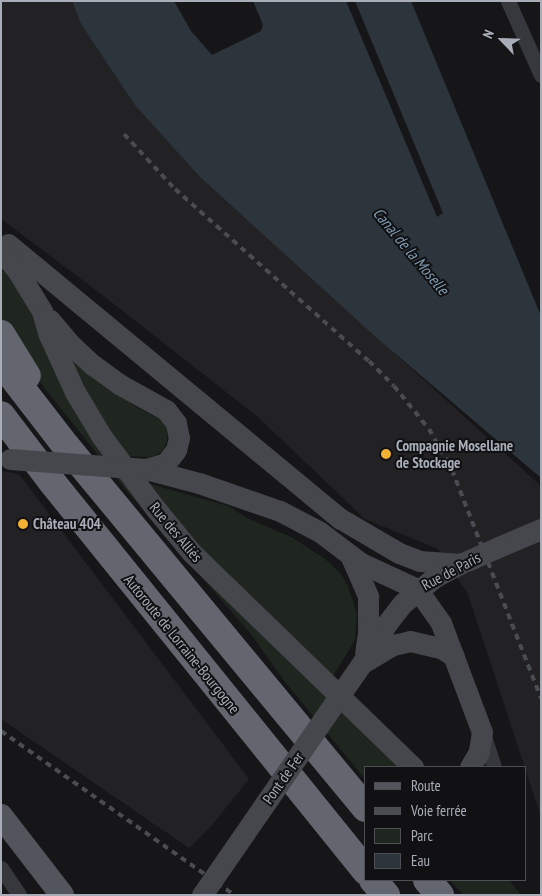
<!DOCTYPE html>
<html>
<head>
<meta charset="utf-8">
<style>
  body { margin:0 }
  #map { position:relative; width:542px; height:896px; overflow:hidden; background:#161618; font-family:"PT Sans Narrow",sans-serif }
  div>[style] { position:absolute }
  .built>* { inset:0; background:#222225 }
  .green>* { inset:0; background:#1e261f }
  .water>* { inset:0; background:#2c353c }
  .street>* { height:15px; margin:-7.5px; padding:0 7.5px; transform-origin:7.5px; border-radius:7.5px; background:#37383d }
  .secondary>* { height:21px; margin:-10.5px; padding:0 10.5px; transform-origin:10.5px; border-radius:10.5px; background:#45474d }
  .primary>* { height:24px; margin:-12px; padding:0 12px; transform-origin:12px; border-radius:12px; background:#53555c }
  .highway>* { height:28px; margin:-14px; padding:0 14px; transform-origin:14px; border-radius:14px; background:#63666e }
  .rail>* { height:4px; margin-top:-2px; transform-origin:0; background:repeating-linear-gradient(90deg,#4a4c52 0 6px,transparent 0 11px) }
  .secondary-bridge>* { height:21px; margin:-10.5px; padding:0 10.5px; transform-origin:10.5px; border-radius:10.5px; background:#45474d }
  .dots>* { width:14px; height:14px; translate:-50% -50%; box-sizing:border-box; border:2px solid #111113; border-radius:50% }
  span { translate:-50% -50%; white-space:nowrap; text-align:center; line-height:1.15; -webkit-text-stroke:4px #111113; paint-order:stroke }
  .poi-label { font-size:15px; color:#a8adb8; font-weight:700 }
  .left { translate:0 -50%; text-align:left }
  .street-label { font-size:15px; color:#a8adb8 }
  .water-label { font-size:16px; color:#7f9bb3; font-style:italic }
  .frame { position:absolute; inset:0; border:2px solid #a8adb8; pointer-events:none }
  .legend { position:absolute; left:364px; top:766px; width:162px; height:115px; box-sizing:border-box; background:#111113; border:1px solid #4d4f55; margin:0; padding:6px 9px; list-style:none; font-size:15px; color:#a8adb8 }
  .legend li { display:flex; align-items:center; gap:10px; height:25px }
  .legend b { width:25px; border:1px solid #4d4f55 }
  .north { position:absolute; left:477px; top:15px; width:50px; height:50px; -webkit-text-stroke:4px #111113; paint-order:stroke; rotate:294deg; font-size:14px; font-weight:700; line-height:20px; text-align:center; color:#a8adb8 }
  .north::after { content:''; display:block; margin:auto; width:18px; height:22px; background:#a8adb8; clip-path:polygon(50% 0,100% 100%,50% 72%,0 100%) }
</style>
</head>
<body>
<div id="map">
  <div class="built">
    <i style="clip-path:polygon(1px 1px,72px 1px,81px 24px,200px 177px,541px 486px,541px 817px,468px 594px,438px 549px,365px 519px,258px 417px,105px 297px,1px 219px)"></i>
    <i style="clip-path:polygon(1px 471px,19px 474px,249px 779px,213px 824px,189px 848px,1px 719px)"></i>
  </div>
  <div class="green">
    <i style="clip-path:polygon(1px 264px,22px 293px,106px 452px,403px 767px,366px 767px,366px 780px,285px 682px,251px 634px,126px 490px,42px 385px,1px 321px)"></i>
    <i style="clip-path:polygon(59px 338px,101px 382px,133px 405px,163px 421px,168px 429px,167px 440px,164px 449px,157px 455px,148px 457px,123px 456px,105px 428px)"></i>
    <i style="clip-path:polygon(150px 484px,228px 506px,247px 518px,293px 538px,325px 559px,341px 574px,348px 586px,357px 614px,355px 640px,331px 679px,196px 545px)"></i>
    <i style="clip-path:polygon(450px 880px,509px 880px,521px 895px,463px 895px)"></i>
  </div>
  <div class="water">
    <i style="clip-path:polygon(72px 1px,174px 1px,191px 31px,212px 55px,261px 31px,263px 25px,253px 1px,346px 1px,437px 217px,443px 213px,355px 1px,411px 1px,541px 316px,541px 478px,378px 339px,200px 177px,135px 105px,81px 24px)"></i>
  </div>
  <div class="street">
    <i style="left:508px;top:1px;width:81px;rotate:66deg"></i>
    <i style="left:483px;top:733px;width:36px;rotate:72deg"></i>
    <i style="left:1px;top:868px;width:32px;rotate:56deg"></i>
  </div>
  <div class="secondary">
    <i style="left:8px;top:244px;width:432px;rotate:39.6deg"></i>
    <i style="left:341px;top:519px;width:67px;rotate:30.4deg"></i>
    <i style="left:399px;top:553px;width:22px;rotate:21deg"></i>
    <i style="left:420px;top:561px;width:40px;rotate:4.3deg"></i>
    <i style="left:1px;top:251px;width:25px;rotate:50deg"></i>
    <i style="left:17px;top:270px;width:48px;rotate:58.6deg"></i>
    <i style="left:42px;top:311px;width:25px;rotate:74deg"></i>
    <i style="left:49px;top:335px;width:63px;rotate:65.5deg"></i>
    <i style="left:75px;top:392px;width:52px;rotate:59deg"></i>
    <i style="left:102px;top:437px;width:89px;rotate:53.3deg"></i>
    <i style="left:155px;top:508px;width:58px;rotate:50.6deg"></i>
    <i style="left:192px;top:553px;width:308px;rotate:44.1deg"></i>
    <i style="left:50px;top:320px;width:30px;rotate:50deg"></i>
    <i style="left:69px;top:343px;width:33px;rotate:43deg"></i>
    <i style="left:93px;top:365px;width:32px;rotate:36deg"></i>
    <i style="left:119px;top:384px;width:54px;rotate:29deg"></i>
    <i style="left:166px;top:410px;width:16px;rotate:52deg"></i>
    <i style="left:176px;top:423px;width:15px;rotate:79deg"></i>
    <i style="left:179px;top:438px;width:12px;rotate:104deg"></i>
    <i style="left:176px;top:450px;width:16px;rotate:128deg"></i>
    <i style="left:166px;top:463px;width:21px;rotate:163deg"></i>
    <i style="left:146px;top:469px;width:55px;rotate:14.8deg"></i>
    <i style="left:199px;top:483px;width:86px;rotate:19.1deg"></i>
    <i style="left:280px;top:511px;width:45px;rotate:27.7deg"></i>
    <i style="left:320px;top:532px;width:51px;rotate:37.1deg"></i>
    <i style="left:361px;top:563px;width:62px;rotate:24.9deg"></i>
    <i style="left:417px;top:589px;width:42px;rotate:54.8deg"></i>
    <i style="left:441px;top:623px;width:116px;rotate:69.4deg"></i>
    <i style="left:482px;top:732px;width:20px;rotate:99deg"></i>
    <i style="left:479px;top:752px;width:17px;rotate:121deg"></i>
    <i style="left:496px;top:548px;width:49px;rotate:-22.9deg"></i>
    <i style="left:351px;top:557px;width:43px;rotate:66.4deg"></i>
    <i style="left:368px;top:596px;width:37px;rotate:90deg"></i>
    <i style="left:368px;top:633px;width:21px;rotate:98deg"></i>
    <i style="left:366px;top:661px;width:31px;rotate:-31deg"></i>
    <i style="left:393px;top:645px;width:17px;rotate:-13deg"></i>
    <i style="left:410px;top:641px;width:32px;rotate:13deg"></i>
    <i style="left:441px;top:648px;width:15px;rotate:32deg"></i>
    <i style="left:363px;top:662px;width:47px;rotate:-58deg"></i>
    <i style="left:388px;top:622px;width:24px;rotate:-52deg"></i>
    <i style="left:403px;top:603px;width:41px;rotate:-39.1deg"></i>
    <i style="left:435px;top:577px;width:30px;rotate:-28deg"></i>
  </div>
  <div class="primary">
    <i style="left:1px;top:816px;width:100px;rotate:52.3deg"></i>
  </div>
  <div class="highway">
    <i style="left:1px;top:334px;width:49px;rotate:58.2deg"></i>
    <i style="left:1px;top:362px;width:106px;rotate:52.3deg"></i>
    <i style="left:66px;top:446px;width:470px;rotate:50.4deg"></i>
    <i style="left:1px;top:415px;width:84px;rotate:52.7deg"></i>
    <i style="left:52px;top:482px;width:500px;rotate:51.1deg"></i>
    <i style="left:373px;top:880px;width:20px;rotate:49deg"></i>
    <i style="left:427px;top:880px;width:20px;rotate:49deg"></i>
  </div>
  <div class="rail">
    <i style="left:124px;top:134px;width:75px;rotate:47.2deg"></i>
    <i style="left:175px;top:189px;width:259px;rotate:41.6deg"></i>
    <i style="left:369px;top:361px;width:35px;rotate:45deg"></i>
    <i style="left:394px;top:386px;width:55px;rotate:50.9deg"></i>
    <i style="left:429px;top:429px;width:47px;rotate:60.7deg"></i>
    <i style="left:452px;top:470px;width:245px;rotate:68.7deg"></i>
    <i style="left:1px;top:731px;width:285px;rotate:35.1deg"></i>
  </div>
  <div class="secondary-bridge">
    <i style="left:10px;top:459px;width:136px;rotate:4.2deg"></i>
    <i style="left:467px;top:561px;width:32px;rotate:-24deg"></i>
    <i style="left:202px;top:895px;width:283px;rotate:-55.4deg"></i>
  </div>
  <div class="dots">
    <i style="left:386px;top:454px;background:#f2b134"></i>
    <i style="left:23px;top:524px;background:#f2b134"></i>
  </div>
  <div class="poi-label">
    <span class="left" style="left:396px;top:454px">Compagnie Mosellane<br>de Stockage</span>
    <span class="left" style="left:33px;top:524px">Château 404</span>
  </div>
  <div class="street-label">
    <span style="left:176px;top:532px;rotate:50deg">Rue des Alliés</span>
    <span style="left:451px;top:571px;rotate:-28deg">Rue de Paris</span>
    <span style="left:182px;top:644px;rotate:51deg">Autoroute de Lorraine-Bourgogne</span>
    <span style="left:283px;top:778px;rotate:-55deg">Pont de Fer</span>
  </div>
  <div class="water-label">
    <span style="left:411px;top:251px;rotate:50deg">Canal de la Moselle</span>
  </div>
  <div class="frame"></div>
  <ul class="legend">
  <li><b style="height:6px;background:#53555c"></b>Route</li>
  <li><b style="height:6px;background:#4a4c52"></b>Voie ferrée</li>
  <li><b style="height:14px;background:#1e261f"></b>Parc</li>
  <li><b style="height:14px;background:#2c353c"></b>Eau</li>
  </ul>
  <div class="north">N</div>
</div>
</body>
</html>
